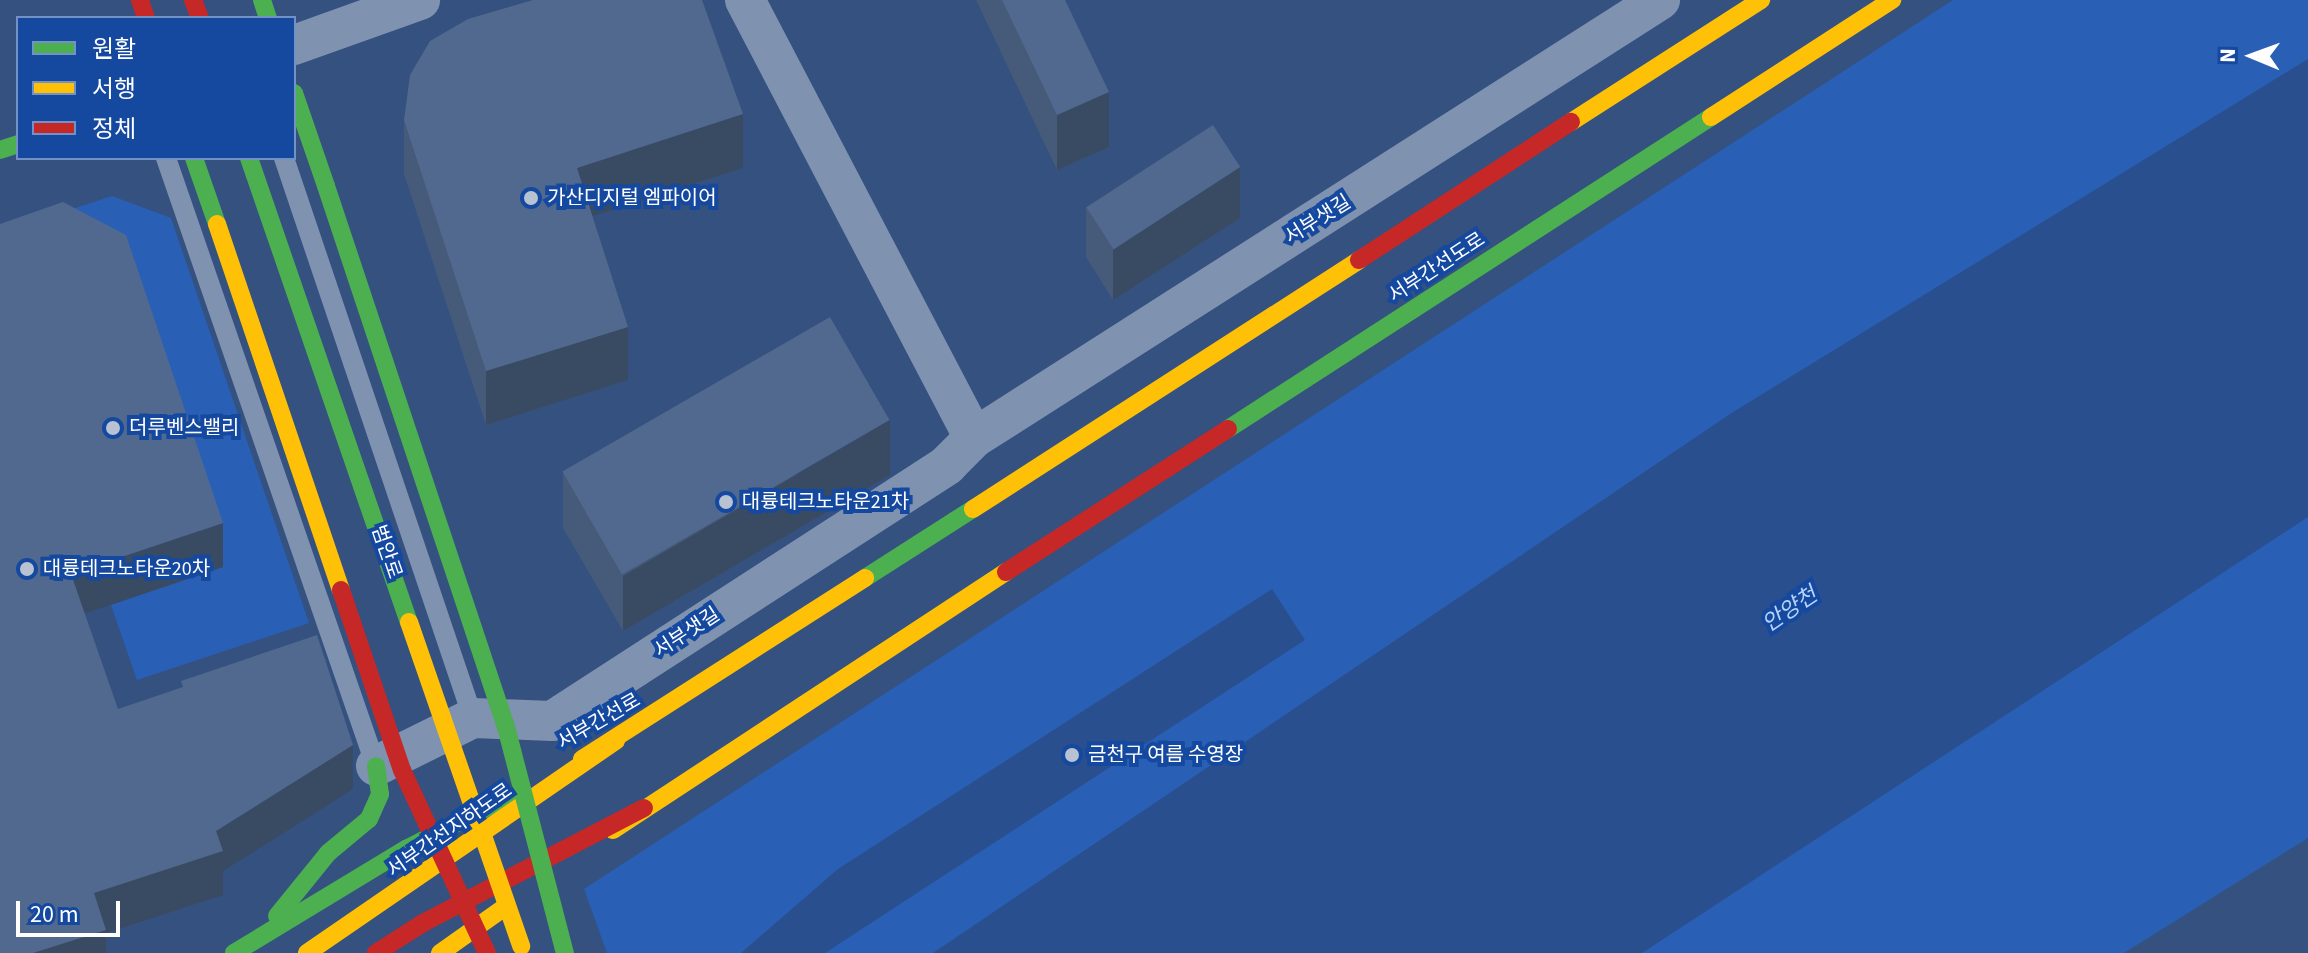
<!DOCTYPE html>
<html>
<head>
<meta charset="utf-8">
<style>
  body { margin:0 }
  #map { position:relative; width:2308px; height:953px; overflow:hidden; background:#345180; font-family:"Source Sans 3","Noto Sans KR",sans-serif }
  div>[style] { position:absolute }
  .green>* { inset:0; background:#2960b5 }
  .water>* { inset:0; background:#294f8e }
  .lane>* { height:20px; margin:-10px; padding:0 10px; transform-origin:10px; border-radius:10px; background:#7f92b0 }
  .street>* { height:40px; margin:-20px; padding:0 20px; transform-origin:20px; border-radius:20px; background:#7f92b0 }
  .fast>* { height:18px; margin:-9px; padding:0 9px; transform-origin:9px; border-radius:9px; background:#4caf50 }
  .slow>* { height:18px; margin:-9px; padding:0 9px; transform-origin:9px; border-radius:9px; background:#ffc107 }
  .jam>* { height:18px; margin:-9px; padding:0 9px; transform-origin:9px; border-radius:9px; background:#c62828 }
  .fast-bridge>* { height:18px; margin:-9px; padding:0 9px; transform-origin:9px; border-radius:9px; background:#4caf50 }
  .slow-bridge>* { height:18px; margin:-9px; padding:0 9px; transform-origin:9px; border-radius:9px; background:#ffc107 }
  .jam-bridge>* { height:18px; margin:-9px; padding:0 9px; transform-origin:9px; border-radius:9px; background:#c62828 }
  .wall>* { inset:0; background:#465a7a }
  .shaded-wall>* { inset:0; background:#394a63 }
  .building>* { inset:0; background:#51698e; transform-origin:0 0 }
  .dots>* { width:22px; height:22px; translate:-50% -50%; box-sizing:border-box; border:4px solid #14499f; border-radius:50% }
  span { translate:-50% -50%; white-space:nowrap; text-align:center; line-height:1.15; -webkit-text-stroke:8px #14499f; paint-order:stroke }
  .poi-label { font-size:20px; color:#fff }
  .left { translate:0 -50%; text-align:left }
  .street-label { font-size:20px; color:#fff }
  .water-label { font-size:22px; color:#b8d3fa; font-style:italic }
  .legend { position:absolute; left:16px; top:16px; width:280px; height:144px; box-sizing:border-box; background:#14499f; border:2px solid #7292c5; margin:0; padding:10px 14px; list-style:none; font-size:24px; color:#fff }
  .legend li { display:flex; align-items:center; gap:16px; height:40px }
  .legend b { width:40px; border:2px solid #7292c5 }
  .north { position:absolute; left:2212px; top:16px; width:80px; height:80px; -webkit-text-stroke:6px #14499f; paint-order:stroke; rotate:271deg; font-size:22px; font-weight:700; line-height:32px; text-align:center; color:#fff }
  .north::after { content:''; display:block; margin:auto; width:28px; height:36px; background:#fff; clip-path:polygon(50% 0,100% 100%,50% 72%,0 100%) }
  .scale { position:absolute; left:16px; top:901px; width:104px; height:36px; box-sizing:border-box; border:4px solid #fff; border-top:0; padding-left:10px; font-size:24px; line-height:28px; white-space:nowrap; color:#fff; -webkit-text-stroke:6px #14499f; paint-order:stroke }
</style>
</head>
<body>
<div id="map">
  <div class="green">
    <i style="clip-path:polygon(1953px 0,2308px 0,2308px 838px,2124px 953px,607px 953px,584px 889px)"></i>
    <i style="clip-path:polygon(112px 196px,171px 218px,309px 623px,137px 680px,111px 605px,223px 567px,0 233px)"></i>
  </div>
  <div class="water">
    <i style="clip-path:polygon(2308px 59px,2308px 517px,1642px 953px,933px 953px,1730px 414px)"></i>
    <i style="clip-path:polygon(1272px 589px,1305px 640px,825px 953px,741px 953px,838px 869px)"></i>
  </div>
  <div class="lane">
    <i style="left:166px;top:158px;width:643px;rotate:70.95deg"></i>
    <i style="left:284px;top:158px;width:591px;rotate:71.35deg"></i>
  </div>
  <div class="street">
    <i style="left:745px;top:0;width:494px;rotate:62.4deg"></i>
    <i style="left:294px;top:45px;width:134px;rotate:-19.7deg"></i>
    <i style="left:376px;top:766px;width:108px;rotate:-26.3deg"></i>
    <i style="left:473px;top:718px;width:79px;rotate:2.2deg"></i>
    <i style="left:552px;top:721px;width:471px;rotate:-32.9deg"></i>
    <i style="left:947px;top:465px;width:38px;rotate:-45deg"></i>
    <i style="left:974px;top:438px;width:814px;rotate:-32.56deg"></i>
  </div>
  <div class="fast">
    <i style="left:262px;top:0;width:19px;rotate:72deg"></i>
    <i style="left:294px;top:93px;width:98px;rotate:71deg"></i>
    <i style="left:0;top:150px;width:19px;rotate:-18deg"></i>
    <i style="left:194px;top:158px;width:70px;rotate:70.8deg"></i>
    <i style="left:1228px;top:429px;width:575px;rotate:-32.86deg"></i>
    <i style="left:865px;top:578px;width:128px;rotate:-32.6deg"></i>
    <i style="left:277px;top:916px;width:81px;rotate:-51deg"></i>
    <i style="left:328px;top:853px;width:53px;rotate:-39.7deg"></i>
    <i style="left:369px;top:819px;width:27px;rotate:-66deg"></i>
    <i style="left:380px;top:794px;width:28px;rotate:-98deg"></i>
    <i style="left:234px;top:953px;width:201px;rotate:-31.2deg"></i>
    <i style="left:406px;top:849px;width:117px;rotate:-27deg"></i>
  </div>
  <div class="slow">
    <i style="left:1711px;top:117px;width:216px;rotate:-32.9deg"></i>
    <i style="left:1571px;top:122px;width:226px;rotate:-32.7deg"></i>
    <i style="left:973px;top:509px;width:459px;rotate:-32.8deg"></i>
    <i style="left:582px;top:759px;width:336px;rotate:-32.6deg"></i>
    <i style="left:613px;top:830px;width:470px;rotate:-33.3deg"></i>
    <i style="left:307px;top:953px;width:375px;rotate:-34.5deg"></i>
    <i style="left:440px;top:953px;width:80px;rotate:-35.3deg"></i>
  </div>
  <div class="jam">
    <i style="left:140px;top:0;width:19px;rotate:72deg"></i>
    <i style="left:193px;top:0;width:19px;rotate:69deg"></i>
    <i style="left:1359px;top:260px;width:253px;rotate:-33.1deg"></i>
    <i style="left:1006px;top:572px;width:264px;rotate:-32.8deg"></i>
    <i style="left:376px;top:953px;width:56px;rotate:-32.6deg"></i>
    <i style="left:423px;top:923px;width:249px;rotate:-27.5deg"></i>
  </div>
  <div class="fast-bridge">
    <i style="left:249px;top:158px;width:491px;rotate:71deg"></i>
    <i style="left:326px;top:186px;width:570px;rotate:71.6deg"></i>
    <i style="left:506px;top:727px;width:234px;rotate:75.4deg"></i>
  </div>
  <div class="slow-bridge">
    <i style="left:217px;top:224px;width:386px;rotate:71.3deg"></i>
    <i style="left:409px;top:622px;width:343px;rotate:70.9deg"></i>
  </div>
  <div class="jam-bridge">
    <i style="left:341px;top:590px;width:190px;rotate:71.3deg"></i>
    <i style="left:402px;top:770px;width:202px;rotate:65.1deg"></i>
  </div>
  <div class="wall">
    <i style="clip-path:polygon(976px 0,1065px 0,1109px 147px,1057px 170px)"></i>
    <i style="clip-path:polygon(404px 120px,743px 168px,592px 216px,628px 380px,486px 425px,404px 174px)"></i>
    <i style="clip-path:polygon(1086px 207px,1240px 218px,1113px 300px,1086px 257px)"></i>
    <i style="clip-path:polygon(563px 473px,890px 475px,623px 631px,563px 528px)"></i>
  </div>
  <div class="shaded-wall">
    <i style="clip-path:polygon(1109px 92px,1109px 147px,1057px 170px,1057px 115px)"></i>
    <i style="clip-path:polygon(743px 114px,743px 168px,577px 221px,577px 168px)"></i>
    <i style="clip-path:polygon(1240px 167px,1240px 218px,1113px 300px,1113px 250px)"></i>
    <i style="clip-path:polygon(628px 327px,628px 380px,486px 425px,486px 371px)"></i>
    <i style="clip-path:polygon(890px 420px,890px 475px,623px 631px,623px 576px)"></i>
    <i style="clip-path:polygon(223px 523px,223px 567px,71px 618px,71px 574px)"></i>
    <i style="clip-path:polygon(353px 745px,353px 789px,223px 871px,223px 895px,106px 933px,106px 953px,33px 953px,94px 893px,216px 831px)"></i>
  </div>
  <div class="building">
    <i style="clip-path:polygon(533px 0,702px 0,743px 114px,577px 168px,628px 327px,486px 371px,404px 120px,410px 75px,430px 41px,468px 19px)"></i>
    <i style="clip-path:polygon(1002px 0,1065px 0,1109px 92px,1057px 115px)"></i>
    <i style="left:1213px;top:125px;width:50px;height:151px;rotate:57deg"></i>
    <i style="clip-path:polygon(63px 202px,126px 235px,223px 523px,71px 574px,118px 709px,183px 687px,181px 681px,317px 635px,353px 745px,216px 831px,223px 851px,94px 893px,106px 930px,33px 953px,0 953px,0 224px)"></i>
    <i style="left:830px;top:317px;width:119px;height:309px;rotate:60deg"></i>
  </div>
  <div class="dots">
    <i style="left:531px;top:198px;background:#b8c2d3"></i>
    <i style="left:113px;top:428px;background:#b8c2d3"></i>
    <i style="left:726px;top:502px;background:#b8c2d3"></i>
    <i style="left:27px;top:569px;background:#b8c2d3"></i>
    <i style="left:1072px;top:755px;background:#b8c2d3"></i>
  </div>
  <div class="poi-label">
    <span class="left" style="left:547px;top:198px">가산디지털 엠파이어</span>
    <span class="left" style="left:129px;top:428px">더루벤스밸리</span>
    <span class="left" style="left:742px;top:502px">대륭테크노타운21차</span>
    <span class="left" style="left:43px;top:569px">대륭테크노타운20차</span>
    <span class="left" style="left:1088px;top:755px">금천구 여름 수영장</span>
  </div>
  <div class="street-label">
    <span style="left:1318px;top:220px;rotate:-32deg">서부샛길</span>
    <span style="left:1437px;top:268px;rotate:-33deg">서부간선도로</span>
    <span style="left:386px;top:552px;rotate:71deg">범안로</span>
    <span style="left:687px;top:633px;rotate:-33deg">서부샛길</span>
    <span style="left:599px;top:722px;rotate:-30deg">서부간선로</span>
    <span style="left:450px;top:831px;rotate:-35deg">서부간선지하도로</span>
  </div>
  <div class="water-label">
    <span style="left:1790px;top:610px;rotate:-34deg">안양천</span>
  </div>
  <ul class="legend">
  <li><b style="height:10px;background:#4caf50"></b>원활</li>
  <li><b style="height:10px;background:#ffc107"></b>서행</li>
  <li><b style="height:10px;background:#c62828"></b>정체</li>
  </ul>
  <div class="north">N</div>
  <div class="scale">20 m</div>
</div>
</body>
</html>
